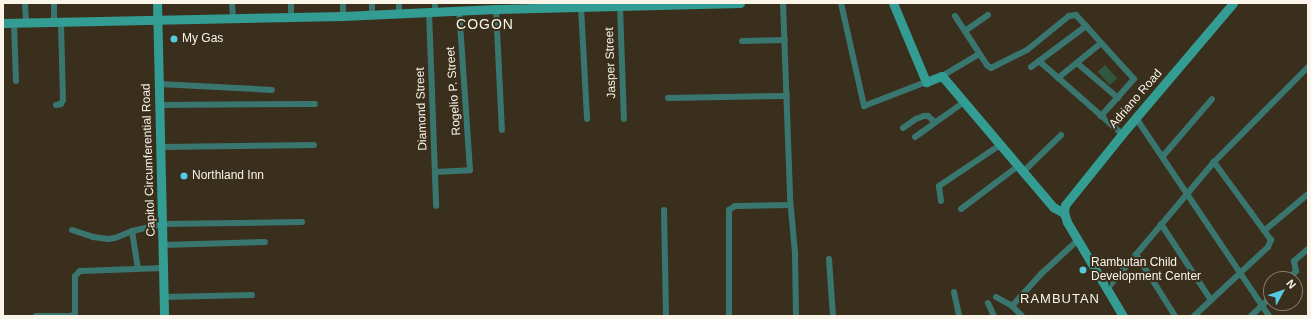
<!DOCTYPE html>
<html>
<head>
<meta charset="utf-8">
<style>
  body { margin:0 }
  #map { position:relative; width:1311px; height:319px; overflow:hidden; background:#392f1c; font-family:Arial,sans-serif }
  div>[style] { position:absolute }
  .green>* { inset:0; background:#315740; transform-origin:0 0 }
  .street>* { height:6px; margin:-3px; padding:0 3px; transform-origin:3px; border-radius:3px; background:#3a7670 }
  .secondary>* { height:9px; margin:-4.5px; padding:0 4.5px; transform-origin:4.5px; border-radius:4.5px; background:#339c93 }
  .dots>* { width:11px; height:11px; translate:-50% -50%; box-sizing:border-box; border:2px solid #392f1c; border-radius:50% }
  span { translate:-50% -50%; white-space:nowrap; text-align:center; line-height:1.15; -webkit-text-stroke:4px #392f1c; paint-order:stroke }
  .poi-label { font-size:12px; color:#fbf4e9 }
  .left { translate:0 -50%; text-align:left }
  .street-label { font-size:12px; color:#fbf4e9 }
  .neighbourhood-label { font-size:13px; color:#fbf4e9; letter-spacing:1px }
  .quarter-label { font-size:14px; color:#fbf4e9; letter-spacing:1px }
  .frame { position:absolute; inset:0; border:4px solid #fbf4e9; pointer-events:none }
  .north { position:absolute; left:1263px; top:271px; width:40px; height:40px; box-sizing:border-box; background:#392f1c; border:1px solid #877e6e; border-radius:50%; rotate:50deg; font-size:11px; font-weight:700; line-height:16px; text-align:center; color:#fbf4e9 }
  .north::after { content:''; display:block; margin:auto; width:14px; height:18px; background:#56c9e0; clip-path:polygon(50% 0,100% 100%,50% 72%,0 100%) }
</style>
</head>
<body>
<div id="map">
  <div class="green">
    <i style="left:1105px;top:65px;width:18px;height:10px;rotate:47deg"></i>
  </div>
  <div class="street">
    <i style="left:25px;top:3px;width:19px;rotate:87deg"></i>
    <i style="left:54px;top:3px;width:18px;rotate:90deg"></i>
    <i style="left:232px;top:3px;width:15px;rotate:86deg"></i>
    <i style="left:291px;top:3px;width:14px;rotate:90deg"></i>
    <i style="left:343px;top:3px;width:13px;rotate:90deg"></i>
    <i style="left:372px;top:3px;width:11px;rotate:90deg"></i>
    <i style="left:399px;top:3px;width:10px;rotate:90deg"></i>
    <i style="left:435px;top:3px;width:8px;rotate:90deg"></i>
    <i style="left:783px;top:3px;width:195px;rotate:87.9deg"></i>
    <i style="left:790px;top:198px;width:55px;rotate:84.8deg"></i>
    <i style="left:795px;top:253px;width:63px;rotate:89.1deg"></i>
    <i style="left:841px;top:3px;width:106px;rotate:77.4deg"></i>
    <i style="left:864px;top:106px;width:66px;rotate:-21.2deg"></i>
    <i style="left:620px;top:6px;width:113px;rotate:88deg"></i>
    <i style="left:581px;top:7px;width:112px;rotate:86.9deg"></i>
    <i style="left:496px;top:9px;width:121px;rotate:87.2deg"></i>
    <i style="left:429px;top:11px;width:195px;rotate:87.9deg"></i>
    <i style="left:955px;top:16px;width:59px;rotate:56.9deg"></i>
    <i style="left:987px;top:65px;width:5px;rotate:37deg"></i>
    <i style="left:991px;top:68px;width:40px;rotate:-26.6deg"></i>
    <i style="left:1027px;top:50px;width:54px;rotate:-39deg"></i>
    <i style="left:1069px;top:16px;width:7px;rotate:-8deg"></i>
    <i style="left:1076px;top:15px;width:86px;rotate:47.8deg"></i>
    <i style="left:1134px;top:79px;width:50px;rotate:131.7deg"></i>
    <i style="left:14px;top:23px;width:58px;rotate:88deg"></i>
    <i style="left:965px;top:31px;width:28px;rotate:-35deg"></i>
    <i style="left:742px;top:41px;width:43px;rotate:-1.3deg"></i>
    <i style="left:1039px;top:61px;width:111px;rotate:41.3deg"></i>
    <i style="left:1077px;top:63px;width:54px;rotate:40.5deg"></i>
    <i style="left:1031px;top:67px;width:69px;rotate:-36.7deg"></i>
    <i style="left:942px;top:76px;width:43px;rotate:-30.7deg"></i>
    <i style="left:1058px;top:78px;width:55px;rotate:-39.1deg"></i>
    <i style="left:159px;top:84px;width:113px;rotate:3deg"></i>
    <i style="left:668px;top:98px;width:119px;rotate:-1deg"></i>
    <i style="left:56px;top:105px;width:5px;rotate:-11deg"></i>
    <i style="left:61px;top:104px;width:4px;rotate:-63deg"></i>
    <i style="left:63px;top:100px;width:79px;rotate:-91.5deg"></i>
    <i style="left:159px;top:105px;width:156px;rotate:-0.4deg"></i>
    <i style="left:1136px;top:118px;width:239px;rotate:56.1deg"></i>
    <i style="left:903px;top:128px;width:16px;rotate:-35deg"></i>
    <i style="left:916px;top:119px;width:9px;rotate:-21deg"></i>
    <i style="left:924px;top:116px;width:4px"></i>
    <i style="left:928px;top:116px;width:9px;rotate:41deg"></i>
    <i style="left:915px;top:137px;width:60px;rotate:-35.5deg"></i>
    <i style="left:162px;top:147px;width:152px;rotate:-0.8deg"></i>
    <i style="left:1163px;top:156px;width:75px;rotate:-49.3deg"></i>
    <i style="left:435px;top:172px;width:35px;rotate:-3deg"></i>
    <i style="left:470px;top:170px;width:160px;rotate:-93.9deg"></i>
    <i style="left:1023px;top:172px;width:53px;rotate:-44.2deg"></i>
    <i style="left:941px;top:201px;width:15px;rotate:-98deg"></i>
    <i style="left:939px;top:186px;width:73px;rotate:-33.9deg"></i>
    <i style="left:961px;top:209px;width:71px;rotate:-37deg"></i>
    <i style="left:664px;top:210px;width:106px;rotate:88.9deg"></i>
    <i style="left:1161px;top:224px;width:91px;rotate:56.7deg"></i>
    <i style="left:72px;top:230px;width:22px;rotate:18deg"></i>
    <i style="left:93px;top:237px;width:15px;rotate:8deg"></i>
    <i style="left:108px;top:239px;width:7px;rotate:-8deg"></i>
    <i style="left:115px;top:238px;width:18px;rotate:-22deg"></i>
    <i style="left:132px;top:231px;width:38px;rotate:81deg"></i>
    <i style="left:1265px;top:230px;width:56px;rotate:-39.9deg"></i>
    <i style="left:132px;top:231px;width:32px;rotate:-13deg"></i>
    <i style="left:163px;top:224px;width:139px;rotate:-0.8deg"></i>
    <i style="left:163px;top:245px;width:102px;rotate:-1.7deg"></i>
    <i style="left:1136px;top:254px;width:73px;rotate:57.8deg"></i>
    <i style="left:829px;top:259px;width:57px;rotate:86deg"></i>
    <i style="left:1289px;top:279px;width:11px;rotate:-49deg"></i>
    <i style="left:1296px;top:271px;width:10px;rotate:-101deg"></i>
    <i style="left:1294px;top:261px;width:18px;rotate:-41deg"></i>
    <i style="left:1107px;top:289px;width:166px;rotate:-49.9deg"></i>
    <i style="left:1214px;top:162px;width:134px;rotate:-45.3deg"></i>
    <i style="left:954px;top:292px;width:25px;rotate:78deg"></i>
    <i style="left:164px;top:297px;width:88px;rotate:-1.3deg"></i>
    <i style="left:996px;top:297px;width:18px;rotate:29deg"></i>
    <i style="left:1012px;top:306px;width:14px;rotate:45deg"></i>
    <i style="left:988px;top:303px;width:14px;rotate:65deg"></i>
    <i style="left:1012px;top:306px;width:43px;rotate:-47.8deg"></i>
    <i style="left:1041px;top:274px;width:50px;rotate:-42.6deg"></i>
    <i style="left:36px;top:316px;width:36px"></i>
    <i style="left:72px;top:316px;width:4px;rotate:-45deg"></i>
    <i style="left:75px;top:313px;width:37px;rotate:-90deg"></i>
    <i style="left:75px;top:276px;width:7px;rotate:-45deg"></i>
    <i style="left:80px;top:271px;width:84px;rotate:-2deg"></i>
    <i style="left:729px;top:316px;width:106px;rotate:-90deg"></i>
    <i style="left:729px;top:210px;width:7px;rotate:-34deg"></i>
    <i style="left:735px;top:206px;width:55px;rotate:-1deg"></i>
    <i style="left:1194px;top:316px;width:101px;rotate:-43deg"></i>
    <i style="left:1268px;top:247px;width:8px;rotate:-67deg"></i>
    <i style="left:1271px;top:240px;width:97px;rotate:-126.2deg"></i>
    <i style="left:1251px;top:316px;width:28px;rotate:-44deg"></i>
  </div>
  <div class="secondary">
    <i style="left:157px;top:3px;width:313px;rotate:88.7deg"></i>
    <i style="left:893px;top:3px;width:86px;rotate:67.3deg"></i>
    <i style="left:926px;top:82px;width:17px;rotate:-21deg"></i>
    <i style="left:942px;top:76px;width:172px;rotate:49.7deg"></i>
    <i style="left:1053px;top:207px;width:13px;rotate:29deg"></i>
    <i style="left:3px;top:23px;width:340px;rotate:-1.2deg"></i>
    <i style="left:343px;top:16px;width:153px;rotate:-2.6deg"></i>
    <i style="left:496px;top:9px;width:244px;rotate:-1.4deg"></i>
    <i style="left:1123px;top:316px;width:109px;rotate:-120.8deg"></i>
    <i style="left:1067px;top:222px;width:9px;rotate:-108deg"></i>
    <i style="left:1064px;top:213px;width:8px;rotate:-83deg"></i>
    <i style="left:1065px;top:205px;width:91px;rotate:-51.2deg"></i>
    <i style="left:1122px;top:134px;width:172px;rotate:-49.7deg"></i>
  </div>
  <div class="dots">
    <i style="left:174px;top:39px;background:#56c9e0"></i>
    <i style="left:184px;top:176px;background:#56c9e0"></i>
    <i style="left:1083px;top:270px;background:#56c9e0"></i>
  </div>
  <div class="poi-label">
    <span class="left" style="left:182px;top:39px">My Gas</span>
    <span class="left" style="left:192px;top:176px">Northland Inn</span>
    <span class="left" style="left:1091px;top:270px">Rambutan Child<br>Development Center</span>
  </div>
  <div class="street-label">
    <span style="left:611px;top:63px;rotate:-92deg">Jasper Street</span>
    <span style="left:454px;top:91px;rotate:-94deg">Rogelio P. Street</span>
    <span style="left:1136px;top:99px;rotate:-49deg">Adriano Road</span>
    <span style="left:422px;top:109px;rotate:-92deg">Diamond Street</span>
    <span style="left:149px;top:160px;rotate:-92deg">Capitol Circumferential Road</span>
  </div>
  <div class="neighbourhood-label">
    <span style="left:1060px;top:299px">RAMBUTAN</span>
  </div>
  <div class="quarter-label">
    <span style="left:485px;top:24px">COGON</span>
  </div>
  <div class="frame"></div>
  <div class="north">N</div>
</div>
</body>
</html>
